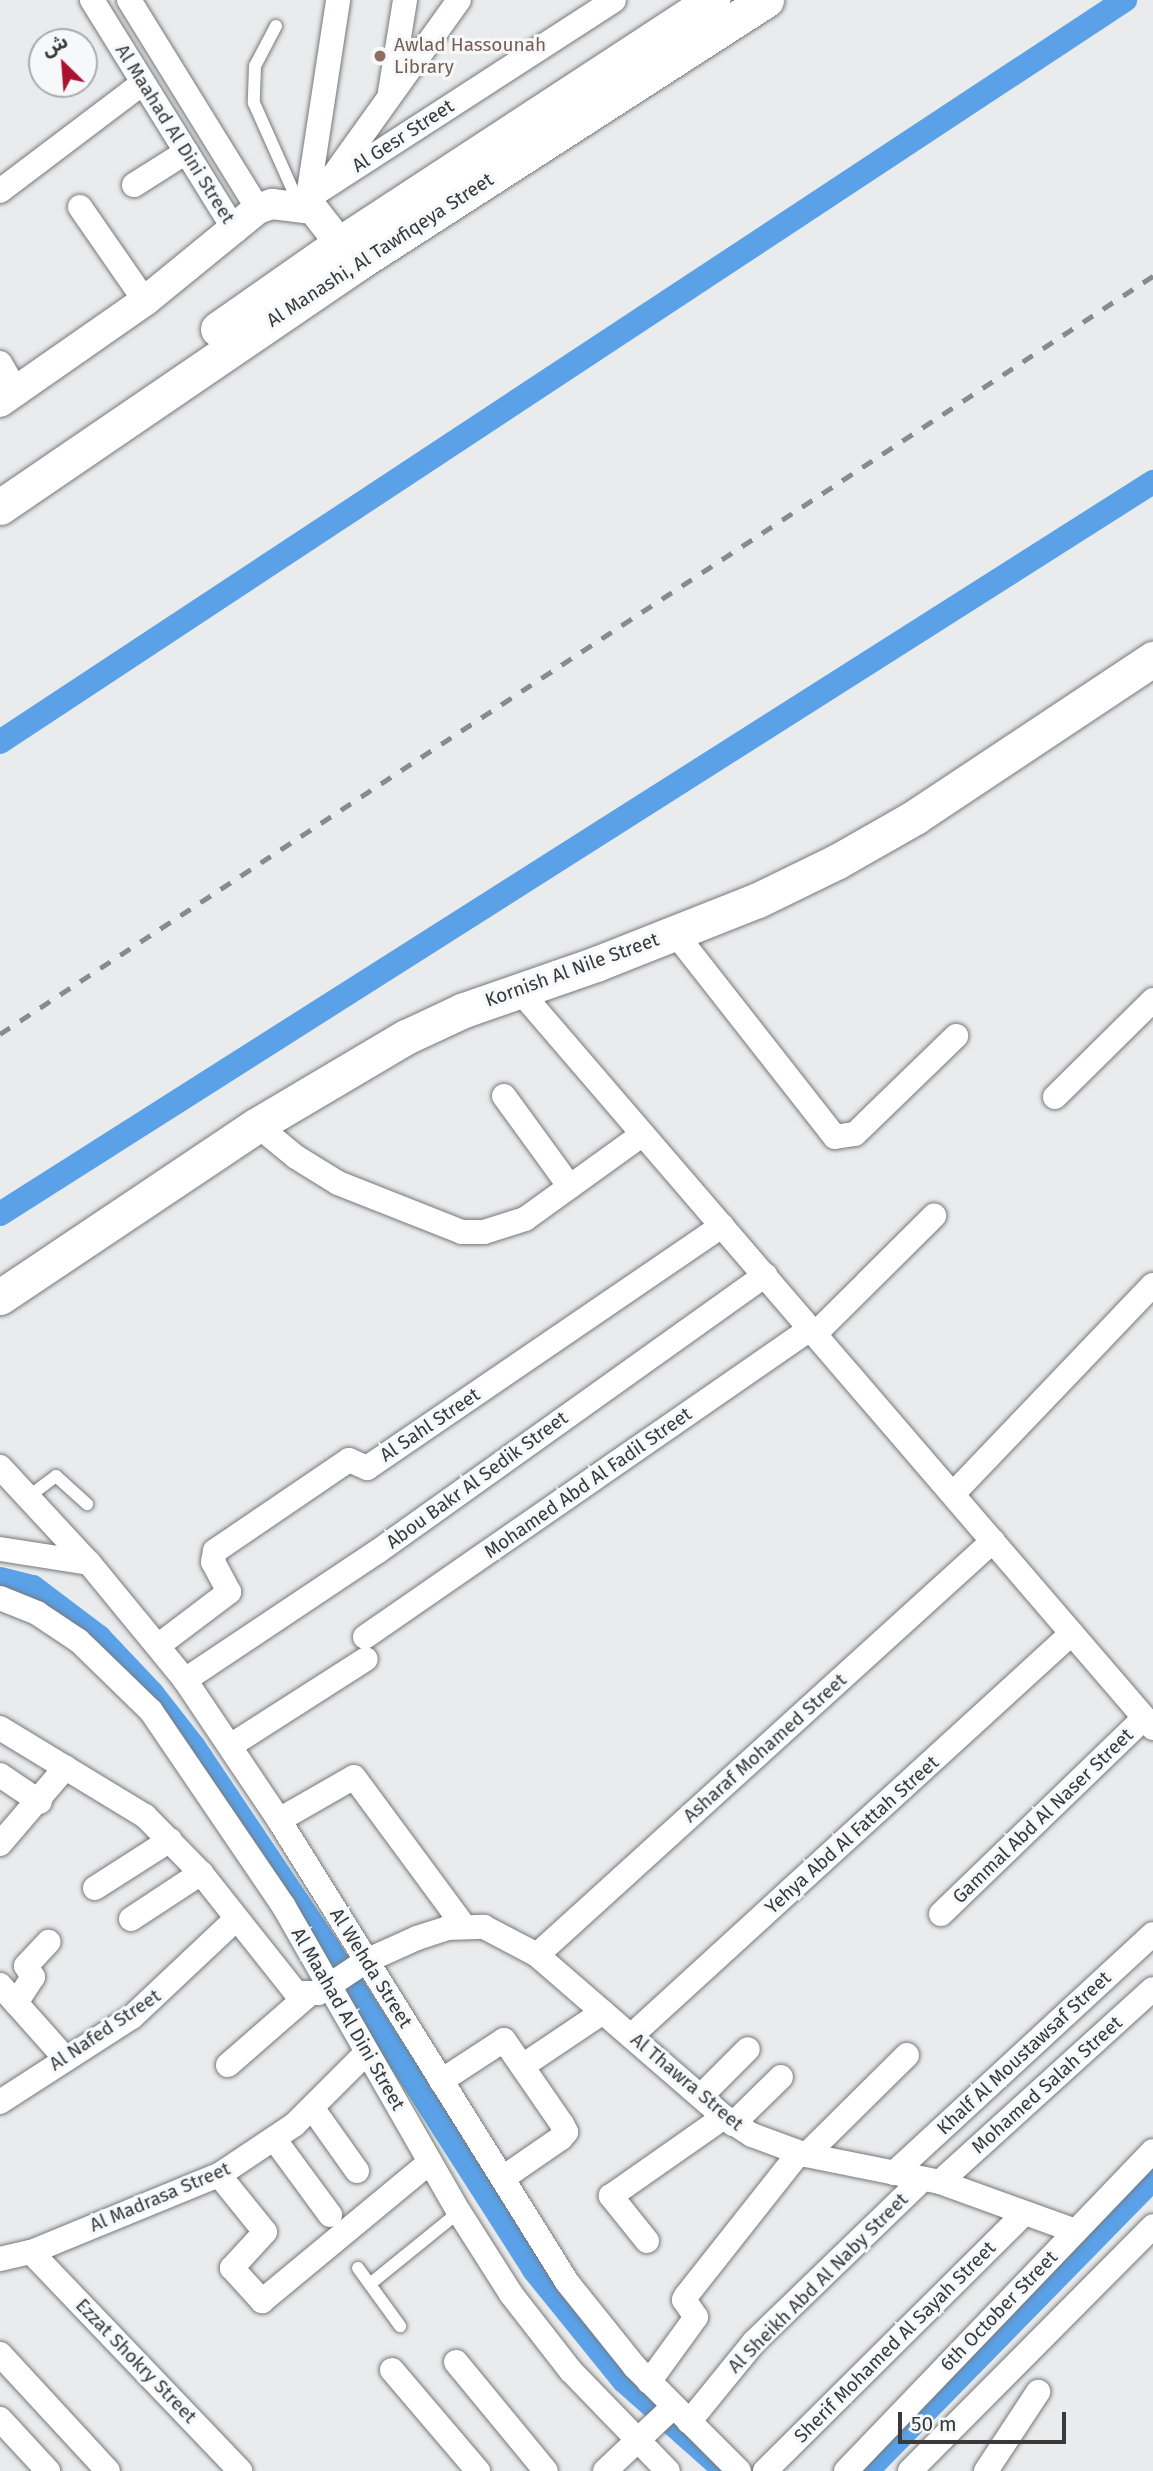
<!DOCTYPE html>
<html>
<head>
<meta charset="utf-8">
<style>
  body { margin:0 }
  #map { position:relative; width:1153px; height:2471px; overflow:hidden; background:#e9ebec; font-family:"Fira Sans","Noto Sans Arabic",sans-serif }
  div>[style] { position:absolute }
  .canal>* { height:24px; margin:-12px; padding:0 12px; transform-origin:12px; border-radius:12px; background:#5aa1e7 }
  .roads { filter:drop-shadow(0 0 2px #777879) drop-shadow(0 0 2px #777879) }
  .service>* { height:12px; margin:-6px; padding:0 6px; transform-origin:6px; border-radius:6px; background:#fff }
  .minor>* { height:24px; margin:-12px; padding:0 12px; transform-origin:12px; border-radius:12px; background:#fff }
  .tertiary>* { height:30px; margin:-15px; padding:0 15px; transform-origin:15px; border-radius:15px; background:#fff }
  .secondary>* { height:35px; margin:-17.5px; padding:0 17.5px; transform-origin:17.5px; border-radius:17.5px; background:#fff }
  .rail>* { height:5px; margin-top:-2.5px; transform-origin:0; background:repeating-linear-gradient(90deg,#898a8b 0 12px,transparent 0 24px) }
  .dots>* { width:19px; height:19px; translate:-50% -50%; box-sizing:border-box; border:4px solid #f6f8f9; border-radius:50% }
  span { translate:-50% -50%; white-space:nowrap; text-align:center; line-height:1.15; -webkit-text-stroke:6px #f6f8f9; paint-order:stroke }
  .education-label { font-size:19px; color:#785e54 }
  .left { translate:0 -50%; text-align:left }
  .street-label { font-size:19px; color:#39393a }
  .north { position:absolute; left:28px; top:28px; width:70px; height:70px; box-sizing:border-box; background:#f6f8f9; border:2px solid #aaacad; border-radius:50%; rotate:335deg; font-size:19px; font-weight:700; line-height:28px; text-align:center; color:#39393a }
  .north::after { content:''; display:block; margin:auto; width:24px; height:32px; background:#a91330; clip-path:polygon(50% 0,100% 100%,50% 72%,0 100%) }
  .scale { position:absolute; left:898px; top:2412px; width:168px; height:32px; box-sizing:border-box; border:4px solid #39393a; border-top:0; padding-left:9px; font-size:21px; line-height:24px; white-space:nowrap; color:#39393a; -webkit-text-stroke:5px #f6f8f9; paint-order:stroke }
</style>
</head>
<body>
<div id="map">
  <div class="canal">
    <i style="left:0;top:742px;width:1348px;rotate:-33.41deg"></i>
    <i style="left:0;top:1214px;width:1366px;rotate:-32.41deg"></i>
    <i style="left:0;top:1579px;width:34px;rotate:14deg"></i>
    <i style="left:33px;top:1587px;width:83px;rotate:37.1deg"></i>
    <i style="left:99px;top:1637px;width:77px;rotate:46.6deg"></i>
    <i style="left:152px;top:1693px;width:68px;rotate:52.1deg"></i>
    <i style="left:194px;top:1747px;width:243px;rotate:56.2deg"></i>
    <i style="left:329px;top:1949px;width:381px;rotate:57.4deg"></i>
    <i style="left:534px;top:2270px;width:143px;rotate:51deg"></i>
    <i style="left:624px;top:2381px;width:131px;rotate:41.6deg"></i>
    <i style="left:867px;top:2471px;width:409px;rotate:-45.6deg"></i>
  </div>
  <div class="roads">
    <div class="service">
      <i style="left:276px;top:26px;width:45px;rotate:117.7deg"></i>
      <i style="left:255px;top:66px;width:37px;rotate:92deg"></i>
      <i style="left:254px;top:103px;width:111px;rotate:66deg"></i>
      <i style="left:28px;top:1497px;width:35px;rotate:-37deg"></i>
      <i style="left:56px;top:1476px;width:42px;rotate:42.1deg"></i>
      <i style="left:358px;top:2268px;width:72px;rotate:54.1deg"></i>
      <i style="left:370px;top:2284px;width:114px;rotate:-39deg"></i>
    </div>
    <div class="minor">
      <i style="left:92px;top:0;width:272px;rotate:58.2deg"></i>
      <i style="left:129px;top:0;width:246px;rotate:58.3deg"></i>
      <i style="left:390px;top:92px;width:93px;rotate:-80.7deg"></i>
      <i style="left:333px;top:176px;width:216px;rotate:-54.4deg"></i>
      <i style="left:134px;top:185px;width:62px;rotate:-32.4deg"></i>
      <i style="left:0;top:191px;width:179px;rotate:-37.1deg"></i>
      <i style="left:308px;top:197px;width:199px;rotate:-81.3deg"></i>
      <i style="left:299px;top:204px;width:375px;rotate:-32.9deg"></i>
      <i style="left:80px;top:207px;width:114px;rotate:55.3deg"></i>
      <i style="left:0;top:363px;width:32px;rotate:60deg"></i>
      <i style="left:675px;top:933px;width:259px;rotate:51.9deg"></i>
      <i style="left:835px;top:1137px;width:20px;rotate:-9deg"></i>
      <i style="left:855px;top:1134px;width:141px;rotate:-44.1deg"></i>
      <i style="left:519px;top:990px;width:973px;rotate:49.33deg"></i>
      <i style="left:504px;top:1096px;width:112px;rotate:54deg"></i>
      <i style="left:1055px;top:1097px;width:138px;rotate:-44.7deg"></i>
      <i style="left:257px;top:1125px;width:50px;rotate:39.4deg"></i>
      <i style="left:296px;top:1157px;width:49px;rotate:31.8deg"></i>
      <i style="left:338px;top:1183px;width:133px;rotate:21.6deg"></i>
      <i style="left:462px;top:1232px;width:22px"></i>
      <i style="left:484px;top:1232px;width:43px;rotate:-17.6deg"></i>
      <i style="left:525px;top:1219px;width:145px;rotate:-35.8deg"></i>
      <i style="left:815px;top:1334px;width:168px;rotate:-44.8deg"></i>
      <i style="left:0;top:1467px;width:131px;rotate:47.2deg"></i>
      <i style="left:89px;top:1563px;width:151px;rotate:50.6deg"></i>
      <i style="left:185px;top:1680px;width:169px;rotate:56.1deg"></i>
      <i style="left:279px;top:1820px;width:544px;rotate:58.06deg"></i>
      <i style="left:567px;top:2282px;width:109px;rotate:51.3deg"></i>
      <i style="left:635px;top:2367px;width:147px;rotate:45deg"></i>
      <i style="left:953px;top:1494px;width:289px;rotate:-46.3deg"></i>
      <i style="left:0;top:1549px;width:90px;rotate:8.9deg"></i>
      <i style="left:0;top:1598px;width:40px;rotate:22deg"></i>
      <i style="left:37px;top:1613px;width:50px;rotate:33.7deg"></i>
      <i style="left:79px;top:1641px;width:100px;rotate:44.2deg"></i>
      <i style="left:151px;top:1711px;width:235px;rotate:55.8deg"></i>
      <i style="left:283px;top:1905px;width:354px;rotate:60.2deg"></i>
      <i style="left:459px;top:2212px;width:97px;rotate:57.6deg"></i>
      <i style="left:511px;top:2294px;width:98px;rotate:52.1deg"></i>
      <i style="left:571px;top:2371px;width:139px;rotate:45.9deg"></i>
      <i style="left:365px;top:1637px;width:541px;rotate:-34.69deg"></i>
      <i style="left:159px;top:1645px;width:88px;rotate:-37.1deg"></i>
      <i style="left:229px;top:1592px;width:34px;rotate:-118deg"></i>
      <i style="left:213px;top:1562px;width:11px;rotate:-80deg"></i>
      <i style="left:215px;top:1551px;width:162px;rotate:-34.2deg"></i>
      <i style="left:349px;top:1460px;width:20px;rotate:24deg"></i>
      <i style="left:367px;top:1468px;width:430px;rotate:-34.3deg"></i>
      <i style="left:185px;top:1680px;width:231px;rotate:-33.7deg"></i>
      <i style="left:377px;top:1552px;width:477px;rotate:-35.5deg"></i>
      <i style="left:0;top:1728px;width:170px;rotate:31.3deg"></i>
      <i style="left:145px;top:1816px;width:80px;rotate:45.5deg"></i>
      <i style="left:201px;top:1873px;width:153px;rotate:51.6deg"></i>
      <i style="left:296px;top:1993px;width:22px"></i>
      <i style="left:318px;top:1993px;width:58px;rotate:-33.7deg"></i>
      <i style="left:366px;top:1961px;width:56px;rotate:-24.3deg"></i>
      <i style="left:417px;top:1938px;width:32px;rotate:-18deg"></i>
      <i style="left:447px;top:1928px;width:37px;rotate:-2deg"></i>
      <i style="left:484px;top:1927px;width:60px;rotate:27.8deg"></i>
      <i style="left:537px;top:1955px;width:247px;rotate:40.9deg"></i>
      <i style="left:724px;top:2117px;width:33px;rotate:33deg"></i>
      <i style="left:752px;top:2135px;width:58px;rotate:20.3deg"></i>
      <i style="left:806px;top:2155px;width:137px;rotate:11.4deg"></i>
      <i style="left:940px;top:2182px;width:144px;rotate:19.9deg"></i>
      <i style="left:230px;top:1746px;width:161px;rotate:-32.6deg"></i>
      <i style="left:0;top:1775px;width:48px;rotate:34deg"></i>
      <i style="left:279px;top:1820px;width:86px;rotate:-29.8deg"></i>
      <i style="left:354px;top:1777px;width:185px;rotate:53.6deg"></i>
      <i style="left:0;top:1844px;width:101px;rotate:-49.4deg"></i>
      <i style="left:95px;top:1888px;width:89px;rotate:-32.6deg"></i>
      <i style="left:941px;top:1914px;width:282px;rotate:-44deg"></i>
      <i style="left:131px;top:1919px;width:84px;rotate:-33.3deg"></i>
      <i style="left:537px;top:1955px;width:616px;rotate:-42.24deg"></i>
      <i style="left:0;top:1985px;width:98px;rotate:48.3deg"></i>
      <i style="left:16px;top:2003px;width:31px;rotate:-57deg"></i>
      <i style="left:33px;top:1977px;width:13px;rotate:-122deg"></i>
      <i style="left:26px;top:1966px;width:33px;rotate:-47deg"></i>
      <i style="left:631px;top:2036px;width:597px;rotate:-42.42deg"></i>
      <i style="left:228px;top:2065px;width:105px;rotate:-41.1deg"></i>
      <i style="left:524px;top:2065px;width:95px;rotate:-33.9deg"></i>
      <i style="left:441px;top:2081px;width:75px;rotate:-33.1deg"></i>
      <i style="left:504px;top:2040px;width:102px;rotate:55.4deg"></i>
      <i style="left:562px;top:2124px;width:9px;rotate:63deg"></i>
      <i style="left:566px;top:2132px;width:8px;rotate:130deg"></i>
      <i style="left:561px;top:2138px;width:70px;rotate:145.4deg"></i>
      <i style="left:701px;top:2096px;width:66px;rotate:-45deg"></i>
      <i style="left:0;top:2102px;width:157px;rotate:-32.8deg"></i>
      <i style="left:132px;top:2017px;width:140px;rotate:-43.3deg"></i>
      <i style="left:313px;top:2109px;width:76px;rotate:54.6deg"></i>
      <i style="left:733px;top:2124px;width:67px;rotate:-44.4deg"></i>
      <i style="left:275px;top:2140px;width:93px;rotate:53.7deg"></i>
      <i style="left:806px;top:2155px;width:142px;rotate:-44.7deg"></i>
      <i style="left:894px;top:2173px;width:352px;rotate:-42.7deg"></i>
      <i style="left:219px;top:2175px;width:73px;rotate:51.1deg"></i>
      <i style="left:265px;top:2232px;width:49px;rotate:132.5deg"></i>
      <i style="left:232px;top:2268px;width:45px;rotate:47.7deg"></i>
      <i style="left:262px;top:2301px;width:218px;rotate:-39.6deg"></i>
      <i style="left:940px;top:2182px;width:287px;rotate:-42.2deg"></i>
      <i style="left:647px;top:2241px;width:58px;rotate:-128.7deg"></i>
      <i style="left:611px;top:2196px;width:138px;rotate:-35deg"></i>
      <i style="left:31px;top:2252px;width:303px;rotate:46.3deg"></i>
      <i style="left:0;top:2259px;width:32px;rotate:-13deg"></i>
      <i style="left:31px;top:2252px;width:203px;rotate:-22.3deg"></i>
      <i style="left:219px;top:2175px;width:90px;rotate:-33.7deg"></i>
      <i style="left:294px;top:2125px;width:103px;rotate:-45deg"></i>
      <i style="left:0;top:2354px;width:159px;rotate:47.3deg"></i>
      <i style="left:456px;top:2362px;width:141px;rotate:50.5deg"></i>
      <i style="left:392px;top:2370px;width:133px;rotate:49.6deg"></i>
      <i style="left:649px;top:2382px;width:80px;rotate:-54.1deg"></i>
      <i style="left:696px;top:2317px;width:21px;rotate:-125deg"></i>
      <i style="left:684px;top:2300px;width:4px;rotate:-63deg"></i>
      <i style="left:686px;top:2296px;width:182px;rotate:-51.7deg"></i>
      <i style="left:0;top:2419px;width:71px;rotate:47.3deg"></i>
      <i style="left:689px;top:2422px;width:103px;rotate:-50.9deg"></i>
      <i style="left:754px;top:2342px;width:235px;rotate:-44deg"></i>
      <i style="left:605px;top:2471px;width:93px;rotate:-43.3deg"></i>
      <i style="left:765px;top:2471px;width:366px;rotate:-44.8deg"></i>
      <i style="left:846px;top:2471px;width:443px;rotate:-46.2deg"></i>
      <i style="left:910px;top:2471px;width:345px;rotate:-45.2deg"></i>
      <i style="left:986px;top:2471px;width:95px;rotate:-56.6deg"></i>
    </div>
    <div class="tertiary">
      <i style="left:0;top:402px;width:177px;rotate:-34.9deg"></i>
      <i style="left:145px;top:301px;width:146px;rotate:-39.2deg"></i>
      <i style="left:258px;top:209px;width:15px;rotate:-20deg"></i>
      <i style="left:272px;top:204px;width:41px;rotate:7deg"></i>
      <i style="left:313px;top:209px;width:65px;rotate:51.9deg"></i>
    </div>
    <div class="secondary">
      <i style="left:218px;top:329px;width:150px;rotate:-35deg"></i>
      <i style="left:341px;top:243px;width:444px;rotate:-33.2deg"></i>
      <i style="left:0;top:507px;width:431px;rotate:-34.3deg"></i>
      <i style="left:356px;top:264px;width:488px;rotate:-32.8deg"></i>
      <i style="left:0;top:1297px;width:309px;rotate:-33.8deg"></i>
      <i style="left:257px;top:1125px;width:173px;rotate:-30.6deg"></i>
      <i style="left:406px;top:1037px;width:64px;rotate:-25deg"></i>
      <i style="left:464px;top:1010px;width:140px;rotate:-19.2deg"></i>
      <i style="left:596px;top:964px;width:174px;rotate:-21.6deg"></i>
      <i style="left:758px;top:900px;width:89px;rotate:-26deg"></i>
      <i style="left:838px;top:861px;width:89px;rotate:-29.7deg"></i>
      <i style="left:915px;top:817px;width:286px;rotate:-33.6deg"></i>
    </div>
  </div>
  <div class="rail">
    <i style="left:0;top:1034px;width:1380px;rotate:-33.32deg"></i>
  </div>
  <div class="dots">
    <i style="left:380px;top:56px;background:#8d6e63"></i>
  </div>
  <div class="education-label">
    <span class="left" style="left:394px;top:56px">Awlad Hassounah<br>Library</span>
  </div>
  <div class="street-label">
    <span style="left:175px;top:134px;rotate:58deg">Al Maahad Al Dini Street</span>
    <span style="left:403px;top:136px;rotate:-33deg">Al Gesr Street</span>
    <span style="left:380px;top:250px;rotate:-33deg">Al Manashi, Al Tawfiqeya Street</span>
    <span style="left:572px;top:970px;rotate:-20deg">Kornish Al Nile Street</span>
    <span style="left:430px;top:1425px;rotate:-34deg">Al Sahl Street</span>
    <span style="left:477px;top:1480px;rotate:-36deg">Abou Bakr Al Sedik Street</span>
    <span style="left:588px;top:1483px;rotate:-35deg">Mohamed Abd Al Fadil Street</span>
    <span style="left:765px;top:1748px;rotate:-42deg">Asharaf Mohamed Street</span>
    <span style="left:1043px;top:1816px;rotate:-44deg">Gammal Abd Al Naser Street</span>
    <span style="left:852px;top:1835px;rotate:-42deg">Yehya Abd Al Fattah Street</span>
    <span style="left:371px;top:1968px;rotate:58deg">Al Wehda Street</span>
    <span style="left:348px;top:2019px;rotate:60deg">Al Maahad Al Dini Street</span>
    <span style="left:105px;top:2030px;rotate:-34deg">Al Nafed Street</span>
    <span style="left:1024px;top:2053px;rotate:-43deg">Khalf Al Moustawsaf Street</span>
    <span style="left:687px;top:2082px;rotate:40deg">Al Thawra Street</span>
    <span style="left:1047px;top:2085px;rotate:-42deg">Mohamed Salah Street</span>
    <span style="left:160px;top:2197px;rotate:-23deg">Al Madrasa Street</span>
    <span style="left:818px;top:2283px;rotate:-45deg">Al Sheikh Abd Al Naby Street</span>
    <span style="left:999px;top:2311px;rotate:-46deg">6th October Street</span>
    <span style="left:895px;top:2342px;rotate:-45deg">Sherif Mohamed Al Sayah Street</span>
    <span style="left:136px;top:2361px;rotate:46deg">Ezzat Shokry Street</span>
  </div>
  <div class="north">ش</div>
  <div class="scale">50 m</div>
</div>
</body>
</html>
